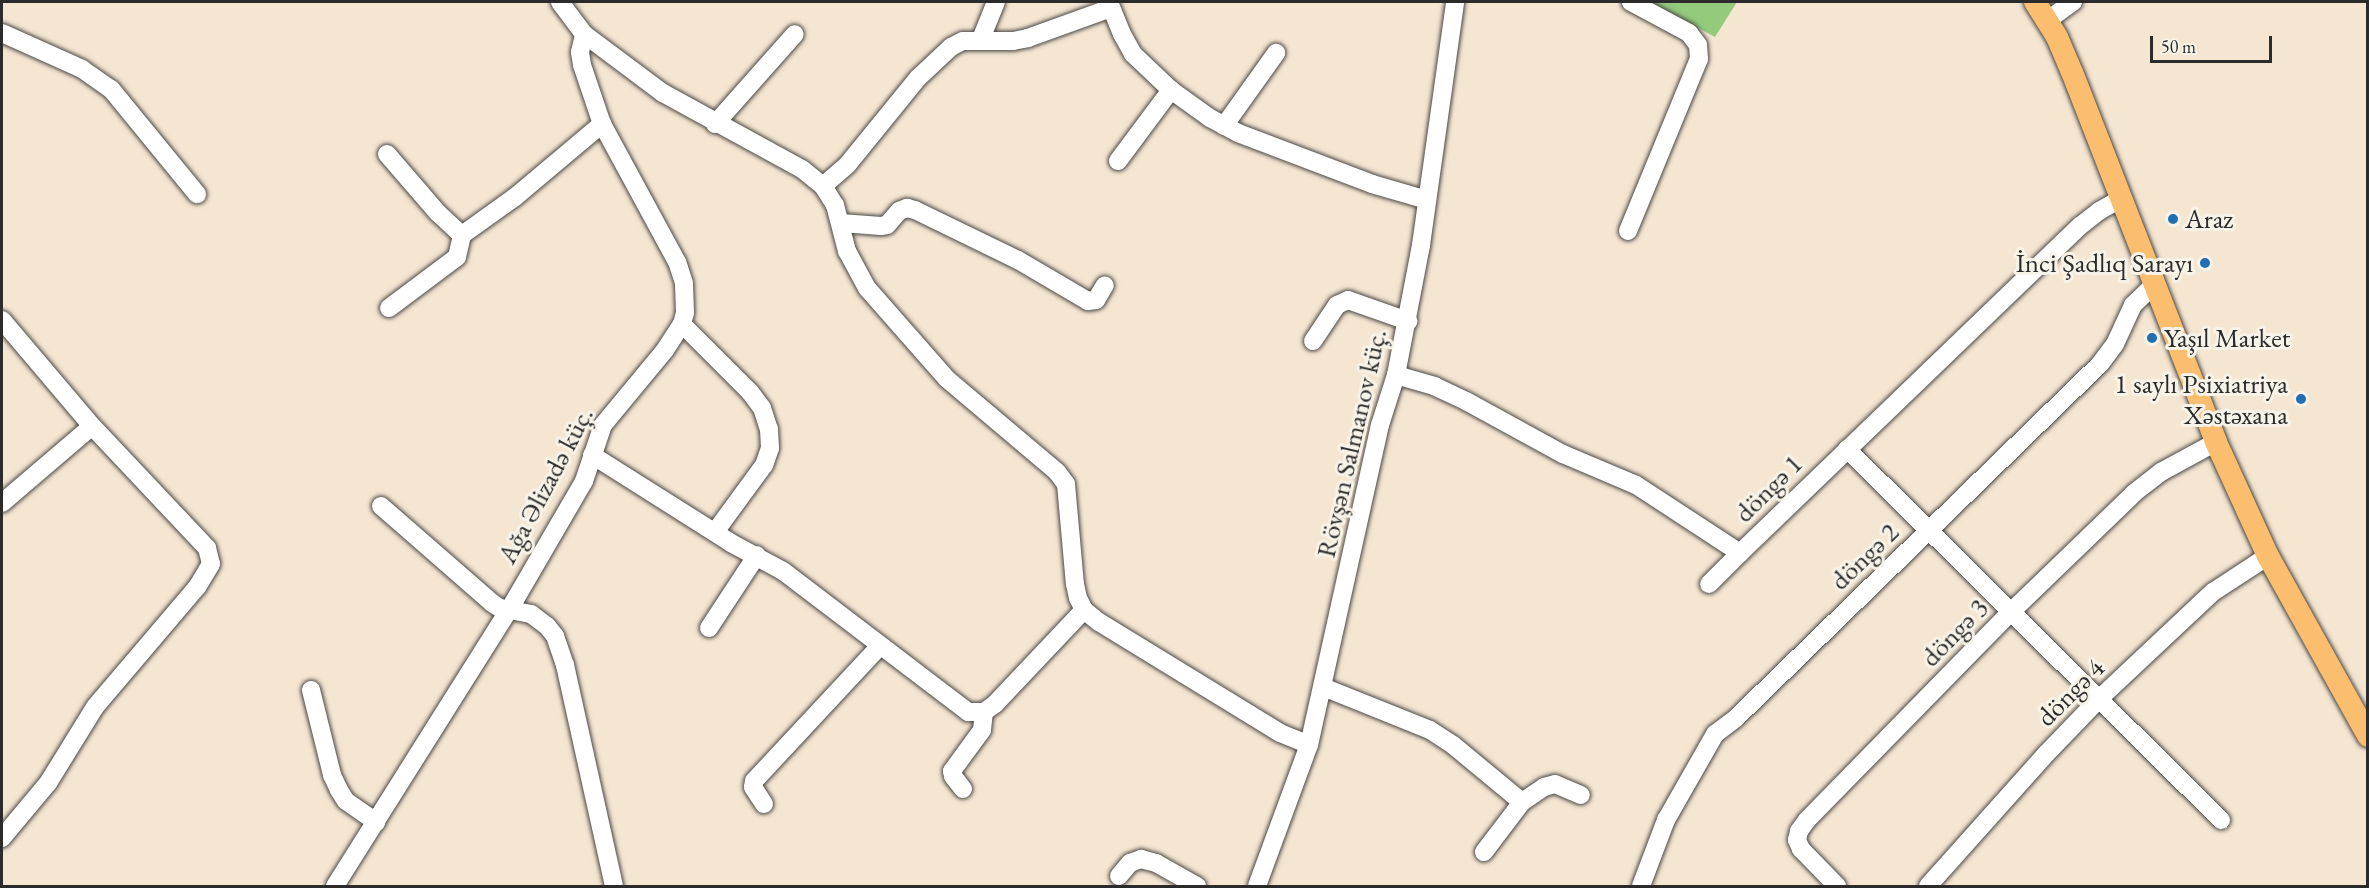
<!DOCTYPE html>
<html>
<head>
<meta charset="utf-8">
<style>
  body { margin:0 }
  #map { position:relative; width:2369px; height:888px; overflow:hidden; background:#f5e6d2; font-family:"EB Garamond",serif }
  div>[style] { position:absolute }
  .green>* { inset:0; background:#93ca7c }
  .roads { filter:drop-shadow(0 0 2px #494744) drop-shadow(0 0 2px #494744) }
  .minor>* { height:18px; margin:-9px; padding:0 9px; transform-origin:9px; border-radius:9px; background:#fff }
  .major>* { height:22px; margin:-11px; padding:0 11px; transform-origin:11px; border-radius:11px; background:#fabe6e }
  .dots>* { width:16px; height:16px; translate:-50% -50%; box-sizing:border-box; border:3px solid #f7f3e8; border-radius:50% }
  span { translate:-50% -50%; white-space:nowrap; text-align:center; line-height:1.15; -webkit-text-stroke:6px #f7f3e8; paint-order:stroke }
  .poi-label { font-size:27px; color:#2b2b2b }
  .left { translate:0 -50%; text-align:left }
  .right { translate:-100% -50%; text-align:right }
  .street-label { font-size:27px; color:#2b2b2b }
  .frame { position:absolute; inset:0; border:3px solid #2b2b2b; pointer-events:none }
  .scale { position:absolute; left:2150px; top:36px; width:122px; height:27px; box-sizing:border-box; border:3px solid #2b2b2b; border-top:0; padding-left:8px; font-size:18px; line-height:21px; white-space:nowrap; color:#2b2b2b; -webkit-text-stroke:4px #f7f3e8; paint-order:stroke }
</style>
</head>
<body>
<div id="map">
  <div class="green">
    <i style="clip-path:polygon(1649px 2px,1737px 2px,1715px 37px)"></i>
  </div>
  <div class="roads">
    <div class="minor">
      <i style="left:1109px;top:2px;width:35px;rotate:68deg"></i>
      <i style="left:1122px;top:34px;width:23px;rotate:61deg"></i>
      <i style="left:1133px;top:54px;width:52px;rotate:43.5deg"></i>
      <i style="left:1171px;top:90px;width:48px;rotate:35.7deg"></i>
      <i style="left:1210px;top:118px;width:32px;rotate:28deg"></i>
      <i style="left:1238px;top:133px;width:143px;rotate:20.8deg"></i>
      <i style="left:1372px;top:184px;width:57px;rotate:16.2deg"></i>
      <i style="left:2048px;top:20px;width:31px;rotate:-36deg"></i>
      <i style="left:2px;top:33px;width:88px;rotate:24.2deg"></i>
      <i style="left:82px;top:69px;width:35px;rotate:35deg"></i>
      <i style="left:111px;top:89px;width:136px;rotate:50.7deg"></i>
      <i style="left:584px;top:34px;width:99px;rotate:36.8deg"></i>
      <i style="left:663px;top:93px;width:158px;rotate:28.7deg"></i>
      <i style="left:802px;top:169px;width:27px;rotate:39deg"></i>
      <i style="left:823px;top:186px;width:22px;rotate:58deg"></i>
      <i style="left:835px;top:205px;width:48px;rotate:75.4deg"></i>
      <i style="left:847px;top:251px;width:42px;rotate:61.6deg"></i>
      <i style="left:867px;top:288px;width:121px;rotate:48.7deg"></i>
      <i style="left:947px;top:379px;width:144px;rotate:40.2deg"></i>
      <i style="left:1057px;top:472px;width:15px;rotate:53deg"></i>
      <i style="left:1066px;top:484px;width:100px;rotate:84.9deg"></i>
      <i style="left:1075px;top:584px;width:14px;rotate:78deg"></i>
      <i style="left:1078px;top:598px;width:13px;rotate:63deg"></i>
      <i style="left:1084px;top:610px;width:19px;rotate:39deg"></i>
      <i style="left:1099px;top:622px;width:212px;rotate:31.5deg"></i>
      <i style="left:1280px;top:733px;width:31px;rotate:22deg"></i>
      <i style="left:981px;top:39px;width:40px;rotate:-68deg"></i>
      <i style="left:715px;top:124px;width:120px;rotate:-48.4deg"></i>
      <i style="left:1224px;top:126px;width:90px;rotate:-54.5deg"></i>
      <i style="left:387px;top:154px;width:78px;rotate:49.2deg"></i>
      <i style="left:438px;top:213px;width:33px;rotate:43deg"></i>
      <i style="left:1118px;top:161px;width:89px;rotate:-53.3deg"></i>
      <i style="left:823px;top:186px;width:33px;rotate:-41deg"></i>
      <i style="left:848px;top:164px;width:111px;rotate:-50.9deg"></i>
      <i style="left:918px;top:78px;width:45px;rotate:-43.2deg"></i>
      <i style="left:951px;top:47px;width:13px;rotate:-27deg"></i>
      <i style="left:963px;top:41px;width:50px"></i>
      <i style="left:1013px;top:41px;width:15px;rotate:-11deg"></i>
      <i style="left:1028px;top:38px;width:88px;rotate:-19.9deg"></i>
      <i style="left:841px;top:223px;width:40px;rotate:4.3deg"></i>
      <i style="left:881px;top:226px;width:6px;rotate:-9deg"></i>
      <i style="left:887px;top:225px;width:18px;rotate:-49deg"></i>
      <i style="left:899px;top:211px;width:9px;rotate:-21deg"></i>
      <i style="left:907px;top:208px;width:8px;rotate:14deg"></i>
      <i style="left:915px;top:210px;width:114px;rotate:25.9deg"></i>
      <i style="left:1018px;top:260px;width:81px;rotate:30.4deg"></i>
      <i style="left:1088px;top:301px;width:8px;rotate:-7deg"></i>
      <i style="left:1096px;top:300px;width:17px;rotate:-59deg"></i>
      <i style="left:1628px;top:231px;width:186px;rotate:-67.6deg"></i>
      <i style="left:1699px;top:59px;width:14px;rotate:-94deg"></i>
      <i style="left:1698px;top:45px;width:15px;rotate:-127deg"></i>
      <i style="left:1689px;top:33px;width:66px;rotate:-151.9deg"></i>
      <i style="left:389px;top:308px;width:85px;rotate:-36.9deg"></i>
      <i style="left:457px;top:257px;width:23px;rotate:-77deg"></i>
      <i style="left:462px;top:235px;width:65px;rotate:-35.6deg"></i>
      <i style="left:515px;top:197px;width:114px;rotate:-40deg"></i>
      <i style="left:2px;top:320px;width:139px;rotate:49.7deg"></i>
      <i style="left:92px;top:426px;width:168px;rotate:46.7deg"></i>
      <i style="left:207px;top:548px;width:16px;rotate:76deg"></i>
      <i style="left:211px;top:564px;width:27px;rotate:121deg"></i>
      <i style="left:197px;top:587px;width:157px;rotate:130.4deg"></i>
      <i style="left:95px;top:707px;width:89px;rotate:121.7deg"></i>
      <i style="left:48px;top:783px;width:72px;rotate:129.9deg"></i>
      <i style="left:682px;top:324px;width:96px;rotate:45deg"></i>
      <i style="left:750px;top:392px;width:20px;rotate:53deg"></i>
      <i style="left:762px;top:408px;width:22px;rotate:72deg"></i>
      <i style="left:769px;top:429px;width:19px;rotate:87deg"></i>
      <i style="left:770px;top:448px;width:18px;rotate:109deg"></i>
      <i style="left:764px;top:465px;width:83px;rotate:126.2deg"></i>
      <i style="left:1313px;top:341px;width:43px;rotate:-56.3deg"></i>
      <i style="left:1337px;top:305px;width:12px;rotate:-24deg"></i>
      <i style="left:1348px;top:300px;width:64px;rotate:19.3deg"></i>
      <i style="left:1396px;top:375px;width:40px;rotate:16deg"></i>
      <i style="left:1434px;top:386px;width:35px;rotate:25deg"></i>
      <i style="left:1466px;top:401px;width:111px;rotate:28.7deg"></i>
      <i style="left:1563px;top:454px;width:79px;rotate:23deg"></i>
      <i style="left:1636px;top:485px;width:124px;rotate:33.2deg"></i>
      <i style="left:1740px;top:553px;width:472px;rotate:-43.9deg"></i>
      <i style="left:2080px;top:226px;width:24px;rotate:-38deg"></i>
      <i style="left:2099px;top:211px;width:25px;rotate:-29deg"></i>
      <i style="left:1847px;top:449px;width:527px;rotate:44.77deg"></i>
      <i style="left:592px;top:455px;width:165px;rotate:32.3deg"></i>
      <i style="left:731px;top:543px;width:59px;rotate:28.3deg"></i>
      <i style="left:783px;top:571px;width:233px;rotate:37.3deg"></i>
      <i style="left:968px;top:712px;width:16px"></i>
      <i style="left:984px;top:712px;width:14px;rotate:-36deg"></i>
      <i style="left:995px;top:704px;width:129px;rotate:-46.6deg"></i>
      <i style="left:2px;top:503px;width:118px;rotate:-40.5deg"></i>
      <i style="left:381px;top:506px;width:147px;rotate:41.1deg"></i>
      <i style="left:492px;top:603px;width:9px;rotate:32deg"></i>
      <i style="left:500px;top:608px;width:32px;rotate:11deg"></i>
      <i style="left:531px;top:614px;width:20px;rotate:37deg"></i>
      <i style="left:547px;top:626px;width:13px;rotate:51deg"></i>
      <i style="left:555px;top:636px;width:31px;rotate:71deg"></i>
      <i style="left:565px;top:665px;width:226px;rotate:77.5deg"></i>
      <i style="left:1709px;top:584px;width:44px;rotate:-45deg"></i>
      <i style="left:709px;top:628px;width:87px;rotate:-56.7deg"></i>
      <i style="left:1323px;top:687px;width:115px;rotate:21.9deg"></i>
      <i style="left:1430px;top:730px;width:27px;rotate:33deg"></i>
      <i style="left:1453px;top:745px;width:89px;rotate:39.6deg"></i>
      <i style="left:1522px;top:802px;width:27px;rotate:-34deg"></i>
      <i style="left:1544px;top:787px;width:11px;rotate:-15deg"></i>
      <i style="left:1555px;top:784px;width:28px;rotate:23deg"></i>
      <i style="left:311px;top:690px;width:88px;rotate:76.1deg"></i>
      <i style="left:332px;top:775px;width:17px;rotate:65deg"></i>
      <i style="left:339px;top:790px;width:13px;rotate:58deg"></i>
      <i style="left:346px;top:801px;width:37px;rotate:35deg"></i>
      <i style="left:963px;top:789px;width:16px;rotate:-128deg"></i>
      <i style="left:953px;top:776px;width:5px;rotate:-101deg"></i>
      <i style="left:952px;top:771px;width:51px;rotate:-53.8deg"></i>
      <i style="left:982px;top:730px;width:18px;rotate:-84deg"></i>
      <i style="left:764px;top:804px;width:20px;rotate:-123deg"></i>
      <i style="left:753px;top:787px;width:6px;rotate:-81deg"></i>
      <i style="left:754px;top:781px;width:185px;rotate:-47deg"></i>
      <i style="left:1484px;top:852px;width:63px;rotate:-52.8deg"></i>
      <i style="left:1119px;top:876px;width:17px;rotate:-50deg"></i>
      <i style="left:1130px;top:863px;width:12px;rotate:-20deg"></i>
      <i style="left:1141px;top:859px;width:16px;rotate:15deg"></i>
      <i style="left:1156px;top:863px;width:47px;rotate:29.3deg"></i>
      <i style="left:335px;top:886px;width:326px;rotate:-57.8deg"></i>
      <i style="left:509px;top:610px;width:149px;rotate:-59.8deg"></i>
      <i style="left:584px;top:481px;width:59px;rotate:-71.3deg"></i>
      <i style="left:603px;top:425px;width:97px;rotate:-50.4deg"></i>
      <i style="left:665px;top:350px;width:31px;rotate:-57deg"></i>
      <i style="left:682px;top:324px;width:11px;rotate:-75deg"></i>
      <i style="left:685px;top:313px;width:30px;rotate:-92deg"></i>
      <i style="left:684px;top:283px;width:22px;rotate:-108deg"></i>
      <i style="left:677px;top:262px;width:157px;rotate:-118.5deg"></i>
      <i style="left:602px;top:124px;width:62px;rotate:-108.7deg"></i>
      <i style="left:582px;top:65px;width:13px;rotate:-99deg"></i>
      <i style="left:580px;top:52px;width:18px;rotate:-77deg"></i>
      <i style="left:584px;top:34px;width:40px;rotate:-127deg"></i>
      <i style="left:1257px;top:886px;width:150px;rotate:-69.8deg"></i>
      <i style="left:1309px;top:745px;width:328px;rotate:-77.5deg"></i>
      <i style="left:1380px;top:425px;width:52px;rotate:-72.3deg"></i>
      <i style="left:1396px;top:375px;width:132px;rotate:-79.1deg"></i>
      <i style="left:1421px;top:245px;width:245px;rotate:-82deg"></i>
      <i style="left:1641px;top:886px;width:71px;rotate:-69.3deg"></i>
      <i style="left:1666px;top:820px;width:99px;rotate:-60.3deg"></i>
      <i style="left:1715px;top:734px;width:26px;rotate:-37deg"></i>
      <i style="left:1736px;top:718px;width:508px;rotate:-44.2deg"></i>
      <i style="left:2100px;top:364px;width:25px;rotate:-53deg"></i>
      <i style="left:2115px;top:344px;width:43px;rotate:-65.2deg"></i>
      <i style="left:2133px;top:305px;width:30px;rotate:-44deg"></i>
      <i style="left:1837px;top:886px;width:52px;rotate:-134.2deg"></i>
      <i style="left:1801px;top:849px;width:10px;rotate:-114deg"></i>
      <i style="left:1797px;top:840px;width:9px;rotate:-77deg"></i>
      <i style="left:1799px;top:831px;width:14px;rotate:-54deg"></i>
      <i style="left:1807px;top:820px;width:293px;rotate:-45.6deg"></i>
      <i style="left:2012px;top:611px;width:170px;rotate:-44deg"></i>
      <i style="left:2134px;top:493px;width:34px;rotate:-38deg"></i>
      <i style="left:2161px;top:472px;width:63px;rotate:-28.6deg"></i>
      <i style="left:1928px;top:886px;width:178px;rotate:-48.2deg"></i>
      <i style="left:2047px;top:753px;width:76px;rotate:-46.1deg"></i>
      <i style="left:2100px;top:698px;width:155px;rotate:-43.2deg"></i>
      <i style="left:2213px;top:592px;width:66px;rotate:-33.2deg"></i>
    </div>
    <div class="major">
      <i style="left:2035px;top:2px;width:41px;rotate:57.8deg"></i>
      <i style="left:2057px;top:37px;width:38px;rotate:67deg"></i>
      <i style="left:2072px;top:72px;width:397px;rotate:68.7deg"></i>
      <i style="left:2216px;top:442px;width:125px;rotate:65.5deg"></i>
      <i style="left:2268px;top:556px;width:206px;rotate:60.9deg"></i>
    </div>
  </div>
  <div class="dots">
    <i style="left:2173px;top:219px;background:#1f6fb2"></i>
    <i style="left:2205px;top:263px;background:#1f6fb2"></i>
    <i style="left:2152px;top:338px;background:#1f6fb2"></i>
    <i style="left:2301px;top:399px;background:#1f6fb2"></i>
  </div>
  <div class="poi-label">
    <span class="left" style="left:2185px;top:219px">Araz</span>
    <span class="right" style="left:2193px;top:263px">İnci Şadlıq Sarayı</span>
    <span class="left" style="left:2164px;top:338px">Yaşıl Market</span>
    <span class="right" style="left:2288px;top:399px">1 saylı Psixiatriya<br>Xəstəxana</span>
  </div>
  <div class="street-label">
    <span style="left:1351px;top:443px;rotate:-77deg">Rövşən Salmanov küç.</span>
    <span style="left:545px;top:485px;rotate:-62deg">Ağa Əlizadə küç.</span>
    <span style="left:1768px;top:488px;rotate:-45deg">döngə 1</span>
    <span style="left:1864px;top:556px;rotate:-44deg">döngə 2</span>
    <span style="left:1954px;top:632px;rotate:-46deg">döngə 3</span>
    <span style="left:2070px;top:692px;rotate:-45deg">döngə 4</span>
  </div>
  <div class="frame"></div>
  <div class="scale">50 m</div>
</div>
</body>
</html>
